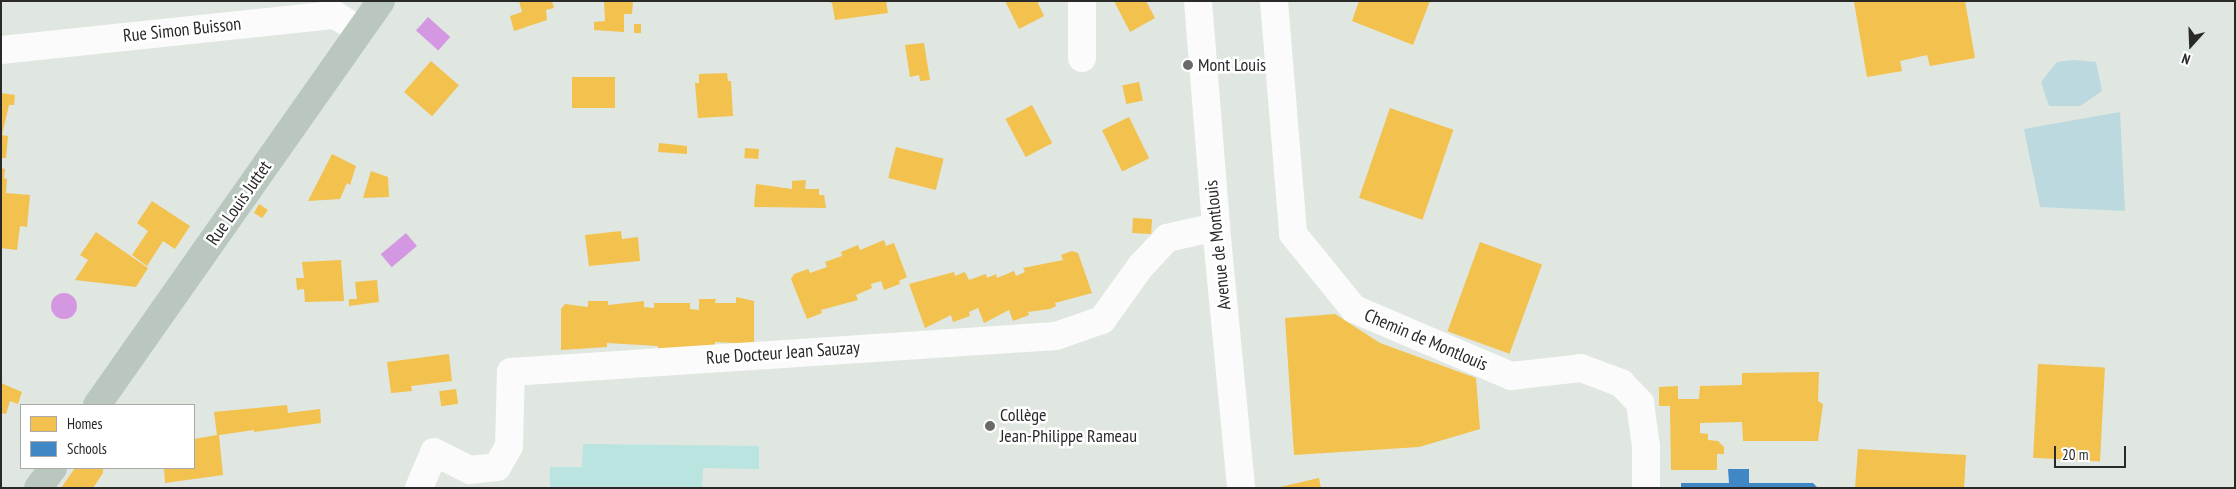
<!DOCTYPE html>
<html>
<head>
<meta charset="utf-8">
<style>
  body { margin:0 }
  #map { position:relative; width:2236px; height:489px; overflow:hidden; background:#e0e6e0; font-family:"PT Sans Narrow",sans-serif }
  div>[style] { position:absolute }
  .green>* { inset:0; background:#bbd9de }
  .pitch>* { inset:0; background:#b9e4e0 }
  .water>* { inset:0; background:#d498e3; transform-origin:0 0 }
  .round { border-radius:50% }
  .homes>* { inset:0; background:#f2c14e; transform-origin:0 0 }
  .schools>* { inset:0; background:#3f88c5 }
  .minor>* { height:28px; margin:-14px; padding:0 14px; transform-origin:14px; border-radius:14px; background:#fafbfa }
  .tertiary>* { height:28px; margin:-14px; padding:0 14px; transform-origin:14px; border-radius:14px; background:#fafbfa }
  .primary>* { height:28px; margin:-14px; padding:0 14px; transform-origin:14px; border-radius:14px; background:#b9c7be }
  .dots>* { width:14px; height:14px; translate:-50% -50%; box-sizing:border-box; border:2px solid #fff; border-radius:50% }
  span { translate:-50% -50%; white-space:nowrap; text-align:center; line-height:1.15; -webkit-text-stroke:5px #fff; paint-order:stroke }
  .street-label { font-size:18px; color:#292929 }
  .poi-label { font-size:18px; color:#292929 }
  .left { translate:0 -50%; text-align:left }
  .frame { position:absolute; inset:0; border:2px solid #292929; pointer-events:none }
  .legend { position:absolute; left:20px; top:404px; width:175px; height:65px; box-sizing:border-box; background:#fff; border:1px solid #a9a9a9; margin:0; padding:6px 9px; list-style:none; font-size:15px; color:#292929 }
  .legend li { display:flex; align-items:center; gap:10px; height:25px }
  .legend b { width:25px; border:1px solid #a9a9a9 }
  .north { position:absolute; left:2166px; top:20px; width:50px; height:50px; -webkit-text-stroke:4px #fff; paint-order:stroke; rotate:200deg; font-size:14px; font-weight:700; line-height:20px; text-align:center; color:#292929 }
  .north::after { content:''; display:block; margin:auto; width:18px; height:22px; background:#292929; clip-path:polygon(50% 0,100% 100%,50% 72%,0 100%) }
  .scale { position:absolute; left:2054px; top:446px; width:72px; height:22px; box-sizing:border-box; border:2px solid #292929; border-top:0; padding-left:6px; font-size:15px; line-height:18px; white-space:nowrap; color:#292929; -webkit-text-stroke:4px #fff; paint-order:stroke }
</style>
</head>
<body>
<div id="map">
  <div class="green">
    <i style="clip-path:polygon(2073px 60px,2096px 62px,2102px 91px,2080px 106px,2049px 106px,2041px 82px,2057px 62px)"></i>
    <i style="clip-path:polygon(2120px 112px,2125px 211px,2040px 207px,2024px 129px)"></i>
  </div>
  <div class="pitch">
    <i style="clip-path:polygon(583px 444px,759px 446px,759px 469px,703px 468px,702px 488px,550px 488px,550px 467px,582px 467px)"></i>
  </div>
  <div class="water">
    <i style="left:428px;top:17px;width:30px;height:18px;rotate:42deg"></i>
    <i style="left:406px;top:233px;width:17px;height:33px;rotate:50deg"></i>
    <i class="round" style="left:51px;top:293px;width:26px;height:26px"></i>
  </div>
  <div class="homes">
    <i style="clip-path:polygon(519px 1px,552px 1px,554px 8px,546px 10px,547px 20px,514px 31px,510px 16px,522px 12px)"></i>
    <i style="clip-path:polygon(604px 1px,633px 1px,632px 14px,624px 14px,624px 32px,594px 30px,594px 22px,605px 21px)"></i>
    <i style="clip-path:polygon(826px 1px,886px 1px,888px 13px,835px 20px,832px 3px)"></i>
    <i style="clip-path:polygon(1005px 1px,1037px 1px,1044px 16px,1019px 29px)"></i>
    <i style="clip-path:polygon(1114px 1px,1146px 1px,1155px 18px,1130px 32px)"></i>
    <i style="clip-path:polygon(1359px 1px,1430px 1px,1413px 45px,1352px 21px)"></i>
    <i style="clip-path:polygon(1965px 1px,1975px 58px,1930px 66px,1927px 55px,1900px 61px,1902px 71px,1867px 77px,1854px 2px)"></i>
    <i style="left:634px;top:24px;width:7px;height:9px"></i>
    <i style="clip-path:polygon(924px 43px,930px 80px,920px 81px,919px 75px,910px 77px,905px 45px)"></i>
    <i style="left:431px;top:61px;width:37px;height:41px;rotate:41deg"></i>
    <i style="clip-path:polygon(727px 73px,728px 81px,731px 81px,733px 116px,698px 118px,695px 83px,699px 83px,699px 74px)"></i>
    <i style="left:572px;top:77px;width:43px;height:31px"></i>
    <i style="left:1139px;top:82px;width:19px;height:17px;rotate:78deg"></i>
    <i style="clip-path:polygon(1px 93px,15px 95px,14px 105px,9px 105px,2px 135px)"></i>
    <i style="left:1032px;top:105px;width:43px;height:30px;rotate:62deg"></i>
    <i style="left:1390px;top:108px;width:67px;height:95px;rotate:19deg"></i>
    <i style="left:1129px;top:117px;width:46px;height:30px;rotate:64deg"></i>
    <i style="clip-path:polygon(1px 135px,8px 136px,6px 158px,1px 158px)"></i>
    <i style="clip-path:polygon(659px 143px,687px 146px,687px 154px,658px 152px)"></i>
    <i style="left:896px;top:147px;width:49px;height:32px;rotate:14deg"></i>
    <i style="left:745px;top:148px;width:14px;height:10px;rotate:4deg"></i>
    <i style="clip-path:polygon(332px 154px,356px 166px,350px 185px,347px 183px,340px 199px,308px 201px)"></i>
    <i style="clip-path:polygon(1px 168px,5px 169px,4px 178px,7px 179px,6px 193px,30px 195px,27px 227px,20px 226px,17px 250px,1px 248px)"></i>
    <i style="clip-path:polygon(371px 171px,388px 177px,389px 197px,363px 198px)"></i>
    <i style="clip-path:polygon(806px 180px,805px 189px,819px 189px,819px 195px,824px 195px,826px 208px,754px 207px,756px 184px,792px 189px,792px 181px)"></i>
    <i style="clip-path:polygon(152px 201px,190px 226px,175px 249px,163px 241px,147px 266px,132px 255px,148px 231px,137px 223px)"></i>
    <i style="clip-path:polygon(259px 204px,268px 210px,262px 218px,254px 213px)"></i>
    <i style="left:1133px;top:218px;width:19px;height:15px;rotate:3deg"></i>
    <i style="clip-path:polygon(621px 231px,622px 239px,638px 237px,640px 261px,589px 266px,585px 235px)"></i>
    <i style="clip-path:polygon(96px 232px,148px 268px,136px 287px,75px 280px,88px 260px,80px 255px)"></i>
    <i style="clip-path:polygon(884px 240px,886px 246px,894px 243px,907px 277px,899px 281px,900px 284px,884px 290px,881px 281px,871px 284px,872px 288px,856px 295px,858px 300px,821px 310px,822px 313px,807px 319px,791px 279px,794px 274px,808px 269px,810px 273px,827px 267px,825px 262px,842px 256px,841px 252px,858px 245px,860px 250px)"></i>
    <i style="left:1480px;top:242px;width:66px;height:95px;rotate:20deg"></i>
    <i style="clip-path:polygon(1072px 251px,1078px 253px,1092px 293px,1055px 303px,1056px 306px,1050px 309px,1028px 312px,1029px 315px,1013px 321px,1009px 310px,984px 323px,978px 308px,969px 312px,970px 316px,953px 322px,951px 315px,925px 328px,909px 284px,954px 272px,955px 276px,965px 272px,969px 280px,986px 274px,987px 278px,996px 274px,997px 278px,1014px 271px,1016px 276px,1025px 272px,1023px 268px,1063px 260px,1061px 255px)"></i>
    <i style="clip-path:polygon(341px 260px,344px 301px,305px 302px,304px 289px,297px 290px,296px 278px,304px 278px,302px 262px)"></i>
    <i style="clip-path:polygon(377px 280px,379px 302px,349px 306px,349px 299px,357px 299px,355px 282px)"></i>
    <i style="clip-path:polygon(736px 297px,754px 301px,754px 344px,715px 342px,715px 346px,689px 346px,689px 349px,658px 350px,658px 346px,607px 343px,607px 347px,561px 350px,561px 309px,565px 304px,588px 307px,588px 301px,608px 301px,608px 305px,644px 301px,644px 307px,654px 308px,654px 303px,690px 303px,690px 309px,699px 310px,699px 299px,716px 299px,715px 303px,736px 303px)"></i>
    <i style="clip-path:polygon(1335px 314px,1380px 343px,1476px 378px,1480px 429px,1419px 447px,1294px 455px,1285px 318px)"></i>
    <i style="clip-path:polygon(449px 354px,452px 381px,411px 386px,412px 391px,391px 393px,387px 362px)"></i>
    <i style="left:2038px;top:364px;width:67px;height:94px;rotate:3deg"></i>
    <i style="clip-path:polygon(1819px 372px,1818px 401px,1823px 404px,1818px 441px,1743px 441px,1742px 422px,1700px 423px,1700px 433px,1708px 434px,1708px 440px,1718px 441px,1724px 447px,1724px 454px,1717px 454px,1717px 470px,1671px 470px,1670px 406px,1659px 406px,1659px 387px,1678px 386px,1678px 399px,1699px 399px,1700px 386px,1742px 385px,1742px 373px)"></i>
    <i style="clip-path:polygon(1px 383px,22px 392px,18px 404px,10px 401px,6px 414px,1px 413px)"></i>
    <i style="left:456px;top:389px;width:15px;height:17px;rotate:82deg"></i>
    <i style="clip-path:polygon(287px 405px,288px 413px,320px 409px,321px 423px,254px 432px,254px 430px,219px 435px,223px 475px,165px 483px,164px 468px,194px 468px,194px 439px,217px 435px,214px 412px)"></i>
    <i style="clip-path:polygon(1858px 449px,1966px 455px,1964px 488px,1855px 488px)"></i>
    <i style="clip-path:polygon(75px 468px,103px 468px,103px 473px,93px 488px,61px 488px)"></i>
    <i style="clip-path:polygon(1319px 478px,1321px 488px,1280px 488px,1280px 487px)"></i>
  </div>
  <div class="schools">
    <i style="clip-path:polygon(1728px 469px,1749px 469px,1749px 483px,1813px 483px,1818px 488px,1681px 488px,1681px 483px,1729px 483px)"></i>
  </div>
  <div class="minor">
    <i style="left:1274px;top:1px;width:234px;rotate:85.3deg"></i>
    <i style="left:1293px;top:234px;width:97px;rotate:50.9deg"></i>
    <i style="left:1354px;top:309px;width:171px;rotate:23.1deg"></i>
    <i style="left:1511px;top:376px;width:70px;rotate:-6.5deg"></i>
    <i style="left:1581px;top:368px;width:43px;rotate:20.6deg"></i>
    <i style="left:1621px;top:383px;width:28px;rotate:46deg"></i>
    <i style="left:1640px;top:403px;width:43px;rotate:82.1deg"></i>
    <i style="left:1646px;top:446px;width:42px;rotate:90deg"></i>
    <i style="left:1px;top:50px;width:336px;rotate:-6deg"></i>
    <i style="left:335px;top:15px;width:28px;rotate:32deg"></i>
    <i style="left:1082px;top:58px;width:57px;rotate:-90deg"></i>
    <i style="left:419px;top:488px;width:39px;rotate:-67deg"></i>
    <i style="left:434px;top:452px;width:40px;rotate:26.6deg"></i>
    <i style="left:470px;top:470px;width:27px;rotate:-6deg"></i>
    <i style="left:497px;top:467px;width:24px;rotate:-60deg"></i>
    <i style="left:509px;top:446px;width:74px;rotate:-88.5deg"></i>
    <i style="left:511px;top:372px;width:546px;rotate:-3.78deg"></i>
    <i style="left:1056px;top:336px;width:49px;rotate:-19.2deg"></i>
    <i style="left:1102px;top:320px;width:67px;rotate:-54.2deg"></i>
    <i style="left:1141px;top:266px;width:38px;rotate:-47deg"></i>
    <i style="left:1167px;top:238px;width:50px;rotate:-12.7deg"></i>
  </div>
  <div class="tertiary">
    <i style="left:1198px;top:1px;width:227px;rotate:85.4deg"></i>
    <i style="left:1216px;top:227px;width:262px;rotate:84.5deg"></i>
  </div>
  <div class="primary">
    <i style="left:97px;top:405px;width:494px;rotate:-54.9deg"></i>
    <i style="left:38px;top:488px;width:25px;rotate:-53deg"></i>
  </div>
  <div class="dots">
    <i style="left:1188px;top:65px;background:#696b69"></i>
    <i style="left:990px;top:426px;background:#696b69"></i>
  </div>
  <div class="street-label">
    <span style="left:182px;top:30px;rotate:-6deg">Rue Simon Buisson</span>
    <span style="left:239px;top:203px;rotate:-55deg">Rue Louis Juttet</span>
    <span style="left:1218px;top:245px;rotate:-96deg">Avenue de Montlouis</span>
    <span style="left:1426px;top:340px;rotate:23deg">Chemin de Montlouis</span>
    <span style="left:783px;top:353px;rotate:-4deg">Rue Docteur Jean Sauzay</span>
  </div>
  <div class="poi-label">
    <span class="left" style="left:1198px;top:65px">Mont Louis</span>
    <span class="left" style="left:1000px;top:426px">Collège<br>Jean-Philippe Rameau</span>
  </div>
  <div class="frame"></div>
  <ul class="legend">
  <li><b style="height:14px;background:#f2c14e"></b>Homes</li>
  <li><b style="height:14px;background:#3f88c5"></b>Schools</li>
  </ul>
  <div class="north">N</div>
  <div class="scale">20 m</div>
</div>
</body>
</html>
